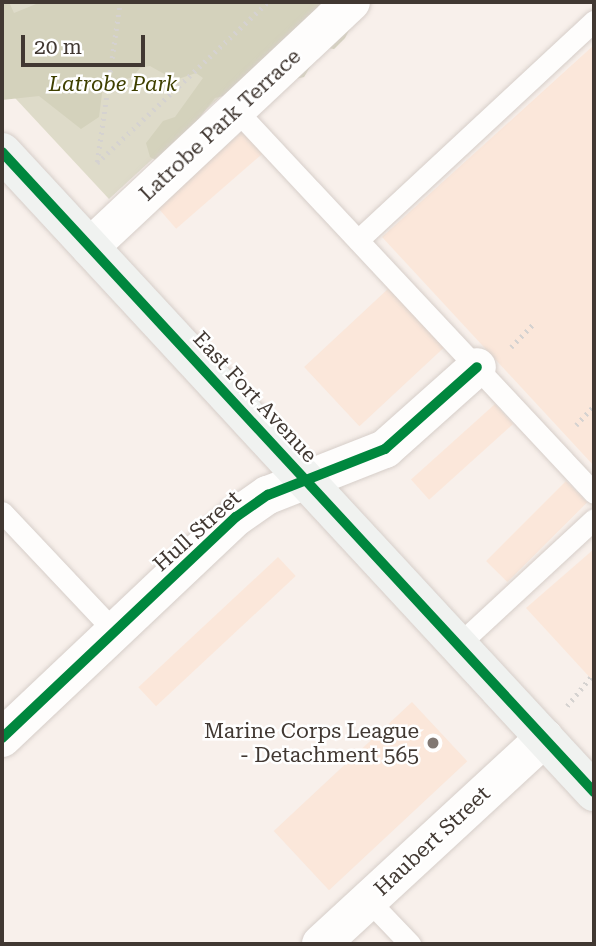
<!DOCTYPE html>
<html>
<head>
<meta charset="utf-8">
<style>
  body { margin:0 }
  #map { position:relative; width:596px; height:946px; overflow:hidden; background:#f8f0eb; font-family:"Roboto Serif",serif }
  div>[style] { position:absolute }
  .built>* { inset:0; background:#fbe7da; transform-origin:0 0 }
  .green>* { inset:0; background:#dedbc9 }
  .forest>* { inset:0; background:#d4d2bc }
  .path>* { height:4.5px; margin-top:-2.25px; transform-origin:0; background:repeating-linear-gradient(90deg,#d5d2d0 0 2px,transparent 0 7px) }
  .roads { filter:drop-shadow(0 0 2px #d6cec9) drop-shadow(0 0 2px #d6cec9) }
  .lane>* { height:21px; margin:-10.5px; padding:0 10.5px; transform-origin:10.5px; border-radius:10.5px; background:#fefdfc }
  .street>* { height:38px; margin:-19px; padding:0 19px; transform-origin:19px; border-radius:19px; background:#fefdfc }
  .secondary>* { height:38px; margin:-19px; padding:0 19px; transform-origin:19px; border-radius:19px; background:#f0f2f0 }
  .cycleway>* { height:10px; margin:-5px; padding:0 5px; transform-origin:5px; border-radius:5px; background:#00873e }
  .dots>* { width:19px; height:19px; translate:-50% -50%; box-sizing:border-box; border:4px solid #fff; border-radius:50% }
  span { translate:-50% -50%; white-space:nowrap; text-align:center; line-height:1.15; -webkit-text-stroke:5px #fff; paint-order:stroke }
  .park-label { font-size:21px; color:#3f4000; font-style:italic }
  .street-label { font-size:21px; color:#413832 }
  .poi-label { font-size:21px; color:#413832 }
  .right { translate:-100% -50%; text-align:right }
  .frame { position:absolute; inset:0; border:4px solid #413832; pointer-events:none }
  .scale { position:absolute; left:21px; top:35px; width:124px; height:32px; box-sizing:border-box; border:4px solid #413832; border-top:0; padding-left:9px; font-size:21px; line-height:24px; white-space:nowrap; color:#413832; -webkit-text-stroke:5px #fff; paint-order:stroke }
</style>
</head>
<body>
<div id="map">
  <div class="built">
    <i style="clip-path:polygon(594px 45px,594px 466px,382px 237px)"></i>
    <i style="left:244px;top:130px;width:30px;height:116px;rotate:49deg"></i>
    <i style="left:389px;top:288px;width:81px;height:116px;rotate:47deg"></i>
    <i style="left:495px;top:404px;width:27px;height:113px;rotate:48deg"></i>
    <i style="left:566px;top:481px;width:30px;height:113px;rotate:45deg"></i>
    <i style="clip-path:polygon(594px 549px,594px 682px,526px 608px)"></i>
    <i style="left:278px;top:557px;width:26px;height:191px;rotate:47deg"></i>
    <i style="left:412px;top:702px;width:81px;height:189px;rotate:47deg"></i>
  </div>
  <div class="green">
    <i style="clip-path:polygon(2px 2px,323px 2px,109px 199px,2px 84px)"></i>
  </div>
  <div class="forest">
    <i style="clip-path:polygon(2px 2px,9px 2px,14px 13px,41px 2px,364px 2px,345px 38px,334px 49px,322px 47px,304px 77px,215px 98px,163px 164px,150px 157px,146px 143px,163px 121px,175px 117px,203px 78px,196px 73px,175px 80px,150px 66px,140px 68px,133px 77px,103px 86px,99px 117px,81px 129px,39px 96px,2px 100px)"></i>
  </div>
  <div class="path">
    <i style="left:97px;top:162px;width:162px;rotate:-81.8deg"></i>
    <i style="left:97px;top:163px;width:235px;rotate:-43.3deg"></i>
    <i style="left:511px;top:347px;width:35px;rotate:-46deg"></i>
    <i style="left:576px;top:425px;width:26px;rotate:-47deg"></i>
    <i style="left:567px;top:706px;width:43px;rotate:-50.7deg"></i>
  </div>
  <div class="roads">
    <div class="lane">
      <i style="left:236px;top:110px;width:524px;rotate:46.93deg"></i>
      <i style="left:358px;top:240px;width:322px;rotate:-42.9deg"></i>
      <i style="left:2px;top:512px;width:166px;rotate:46.7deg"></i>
      <i style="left:458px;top:645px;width:185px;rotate:-42.8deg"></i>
      <i style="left:368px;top:900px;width:61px;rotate:46.3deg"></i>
    </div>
    <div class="street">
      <i style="left:90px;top:247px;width:358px;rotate:-43.2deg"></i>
      <i style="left:2px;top:738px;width:322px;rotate:-43.4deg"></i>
      <i style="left:236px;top:517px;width:39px;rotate:-35deg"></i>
      <i style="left:268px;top:495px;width:126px;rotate:-21.5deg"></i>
      <i style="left:385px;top:449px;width:123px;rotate:-41.7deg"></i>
      <i style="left:321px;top:944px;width:304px;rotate:-42.7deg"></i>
    </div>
    <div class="secondary">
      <i style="left:2px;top:152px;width:872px;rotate:47.23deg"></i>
    </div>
  </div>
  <div class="cycleway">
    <i style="left:2px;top:152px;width:872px;rotate:47.23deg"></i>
    <i style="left:2px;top:738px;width:322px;rotate:-43.4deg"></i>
    <i style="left:236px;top:517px;width:39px;rotate:-35deg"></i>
    <i style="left:268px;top:495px;width:126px;rotate:-21.5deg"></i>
    <i style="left:385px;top:449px;width:123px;rotate:-41.7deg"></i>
  </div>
  <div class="dots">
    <i style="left:433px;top:743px;background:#817873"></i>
  </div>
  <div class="park-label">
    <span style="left:113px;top:84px">Latrobe Park</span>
  </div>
  <div class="street-label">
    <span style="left:220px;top:125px;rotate:-43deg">Latrobe Park Terrace</span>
    <span style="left:255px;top:397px;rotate:47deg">East Fort Avenue</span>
    <span style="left:197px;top:531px;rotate:-42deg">Hull Street</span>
    <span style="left:432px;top:841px;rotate:-43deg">Haubert Street</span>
  </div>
  <div class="poi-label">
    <span class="right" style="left:419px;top:743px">Marine Corps League<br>- Detachment 565</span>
  </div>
  <div class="frame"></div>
  <div class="scale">20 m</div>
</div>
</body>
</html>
